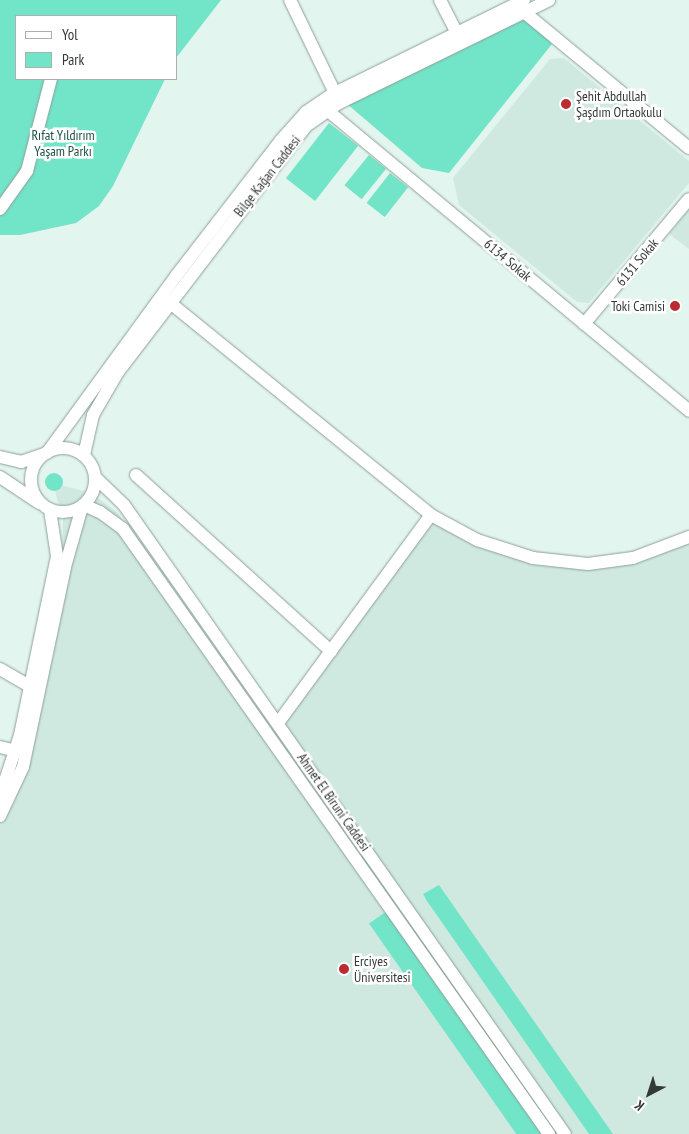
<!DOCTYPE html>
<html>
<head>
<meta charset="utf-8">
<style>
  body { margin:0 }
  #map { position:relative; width:689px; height:1134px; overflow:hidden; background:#e3f5ef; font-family:"PT Sans Narrow",sans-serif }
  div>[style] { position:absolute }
  .built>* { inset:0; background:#cfe9e1 }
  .green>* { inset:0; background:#72e4c7; transform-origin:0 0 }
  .round { border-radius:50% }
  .roads { filter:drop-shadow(0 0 1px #8e9f99) drop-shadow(0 0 1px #8e9f99) }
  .minor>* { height:12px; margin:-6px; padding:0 6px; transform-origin:6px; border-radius:6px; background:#fff }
  .minor>.ring { margin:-6px; padding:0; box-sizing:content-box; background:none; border:12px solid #fff; border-radius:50% }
  .dots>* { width:14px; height:14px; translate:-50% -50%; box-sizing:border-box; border:2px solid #fff; border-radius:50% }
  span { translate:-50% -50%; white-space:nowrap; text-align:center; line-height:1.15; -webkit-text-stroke:5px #fff; paint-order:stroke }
  .poi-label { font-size:14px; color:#333a38 }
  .left { translate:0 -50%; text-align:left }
  .right { translate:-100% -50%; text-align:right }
  .park-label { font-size:14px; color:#205245 }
  .street-label { font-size:14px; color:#333a38 }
  .legend { position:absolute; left:15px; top:15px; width:162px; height:65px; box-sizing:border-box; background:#fff; border:1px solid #adb0af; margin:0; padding:6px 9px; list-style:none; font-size:15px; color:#333a38 }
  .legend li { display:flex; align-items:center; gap:10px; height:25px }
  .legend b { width:25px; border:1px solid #adb0af }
  .north { position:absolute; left:624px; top:1069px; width:50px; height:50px; -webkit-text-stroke:4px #fff; paint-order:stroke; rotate:220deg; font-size:14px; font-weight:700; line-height:20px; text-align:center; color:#333a38 }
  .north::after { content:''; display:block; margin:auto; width:18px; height:22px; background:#333a38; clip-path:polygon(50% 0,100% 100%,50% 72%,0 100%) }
</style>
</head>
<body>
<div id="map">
  <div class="built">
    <i style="clip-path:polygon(564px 58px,689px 161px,689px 183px,589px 303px,577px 302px,459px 205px,453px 178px,550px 59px)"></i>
    <i style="clip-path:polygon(689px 209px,689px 249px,669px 234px)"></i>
    <i style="clip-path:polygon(53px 483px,91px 493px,117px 512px,272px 731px,434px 516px,488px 544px,595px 563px,689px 538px,689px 1134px,0 1134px,0 804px,18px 765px,62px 557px,63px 521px)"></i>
  </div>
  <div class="green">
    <i style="clip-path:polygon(0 0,221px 0,176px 58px,176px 16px,16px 16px,16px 79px,165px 79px,113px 186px,99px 206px,76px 223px,20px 235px,0 235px)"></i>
    <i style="clip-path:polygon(525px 16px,552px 44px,449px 173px,422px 168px,346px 103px)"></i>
    <i style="left:329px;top:123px;width:37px;height:70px;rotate:38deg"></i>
    <i style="left:369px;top:155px;width:22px;height:39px;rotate:39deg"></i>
    <i style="left:390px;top:173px;width:23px;height:38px;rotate:38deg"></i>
    <i class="round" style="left:45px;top:473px;width:18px;height:18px"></i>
    <i style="clip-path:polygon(439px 885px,501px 974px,613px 1134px,589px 1134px,427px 901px,423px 894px)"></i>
    <i style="left:387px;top:911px;width:272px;height:22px;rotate:55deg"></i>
  </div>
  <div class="roads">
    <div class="minor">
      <i style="left:290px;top:0;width:103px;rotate:64.2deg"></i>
      <i style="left:440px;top:0;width:37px;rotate:63deg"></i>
      <i style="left:524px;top:12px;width:214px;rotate:39.5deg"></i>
      <i style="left:327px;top:110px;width:471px;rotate:39.7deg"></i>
      <i style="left:0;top:209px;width:47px;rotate:-54.6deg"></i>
      <i style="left:27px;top:171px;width:95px;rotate:-75.4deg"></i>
      <i style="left:169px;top:302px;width:338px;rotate:39.1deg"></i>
      <i style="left:431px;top:515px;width:52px;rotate:28.5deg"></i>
      <i style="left:477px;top:540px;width:59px;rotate:17.8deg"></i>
      <i style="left:533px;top:558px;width:55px;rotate:6.2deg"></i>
      <i style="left:588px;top:564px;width:45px;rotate:-7.6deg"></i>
      <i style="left:633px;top:558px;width:60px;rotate:-20.6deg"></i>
      <i style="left:584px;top:324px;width:163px;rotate:-50deg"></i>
      <i class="ring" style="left:31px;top:448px;width:52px;height:52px"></i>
      <i style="left:47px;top:453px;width:219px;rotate:-53.9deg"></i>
      <i style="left:176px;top:276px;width:172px;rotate:-52.3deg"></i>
      <i style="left:281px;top:140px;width:38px;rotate:-48deg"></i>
      <i style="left:306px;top:112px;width:30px;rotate:-34deg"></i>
      <i style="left:331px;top:95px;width:215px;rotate:-26.2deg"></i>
      <i style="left:84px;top:455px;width:41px;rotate:-77.3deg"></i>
      <i style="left:93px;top:415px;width:50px;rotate:-59.8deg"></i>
      <i style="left:118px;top:372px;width:310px;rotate:-52.6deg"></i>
      <i style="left:306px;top:126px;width:40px;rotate:-34.9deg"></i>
      <i style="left:339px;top:103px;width:234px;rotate:-26.1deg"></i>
      <i style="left:0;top:457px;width:22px;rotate:13deg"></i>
      <i style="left:21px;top:462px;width:24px;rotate:-19deg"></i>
      <i style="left:136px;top:475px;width:263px;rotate:42.1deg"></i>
      <i style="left:0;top:477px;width:47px;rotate:33.7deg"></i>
      <i style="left:95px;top:477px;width:40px;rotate:44deg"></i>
      <i style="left:124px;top:505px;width:768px;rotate:54.97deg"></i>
      <i style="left:84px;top:505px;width:17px;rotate:24deg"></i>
      <i style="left:100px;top:512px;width:29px;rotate:36deg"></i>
      <i style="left:123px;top:529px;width:740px;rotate:54.85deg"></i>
      <i style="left:0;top:669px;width:34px;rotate:30deg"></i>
      <i style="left:278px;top:723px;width:258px;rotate:-53.7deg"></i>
      <i style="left:0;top:747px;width:16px;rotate:14deg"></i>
      <i style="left:0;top:796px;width:64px;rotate:-71.8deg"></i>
      <i style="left:20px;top:735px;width:183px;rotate:-78.3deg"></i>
      <i style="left:57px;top:556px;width:47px;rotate:-98.7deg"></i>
      <i style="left:0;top:816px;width:54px;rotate:-64.9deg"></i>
      <i style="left:23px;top:767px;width:204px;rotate:-78.1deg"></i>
      <i style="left:65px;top:567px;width:62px;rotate:-74.2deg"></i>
    </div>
  </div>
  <div class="dots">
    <i style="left:566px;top:104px;background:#bb2b30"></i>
    <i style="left:675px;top:306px;background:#bb2b30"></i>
    <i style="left:344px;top:969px;background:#bb2b30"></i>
  </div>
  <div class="poi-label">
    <span class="left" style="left:576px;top:104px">Şehit Abdullah<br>Şaşdım Ortaokulu</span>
    <span class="right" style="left:665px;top:306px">Toki Camisi</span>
    <span class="left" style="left:354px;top:969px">Erciyes<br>Üniversitesi</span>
  </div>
  <div class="park-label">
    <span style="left:63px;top:143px">Rıfat Yıldırım<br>Yaşam Parkı</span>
  </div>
  <div class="street-label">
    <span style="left:267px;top:176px;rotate:-52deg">Bilge Kağan Caddesi</span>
    <span style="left:508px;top:260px;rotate:40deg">6134 Sokak</span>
    <span style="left:637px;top:262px;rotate:-50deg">6131 Sokak</span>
    <span style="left:334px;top:802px;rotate:55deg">Ahmet El Biruni Caddesi</span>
  </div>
  <ul class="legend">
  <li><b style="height:6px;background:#fff"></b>Yol</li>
  <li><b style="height:14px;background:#72e4c7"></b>Park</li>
  </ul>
  <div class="north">K</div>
</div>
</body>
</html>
